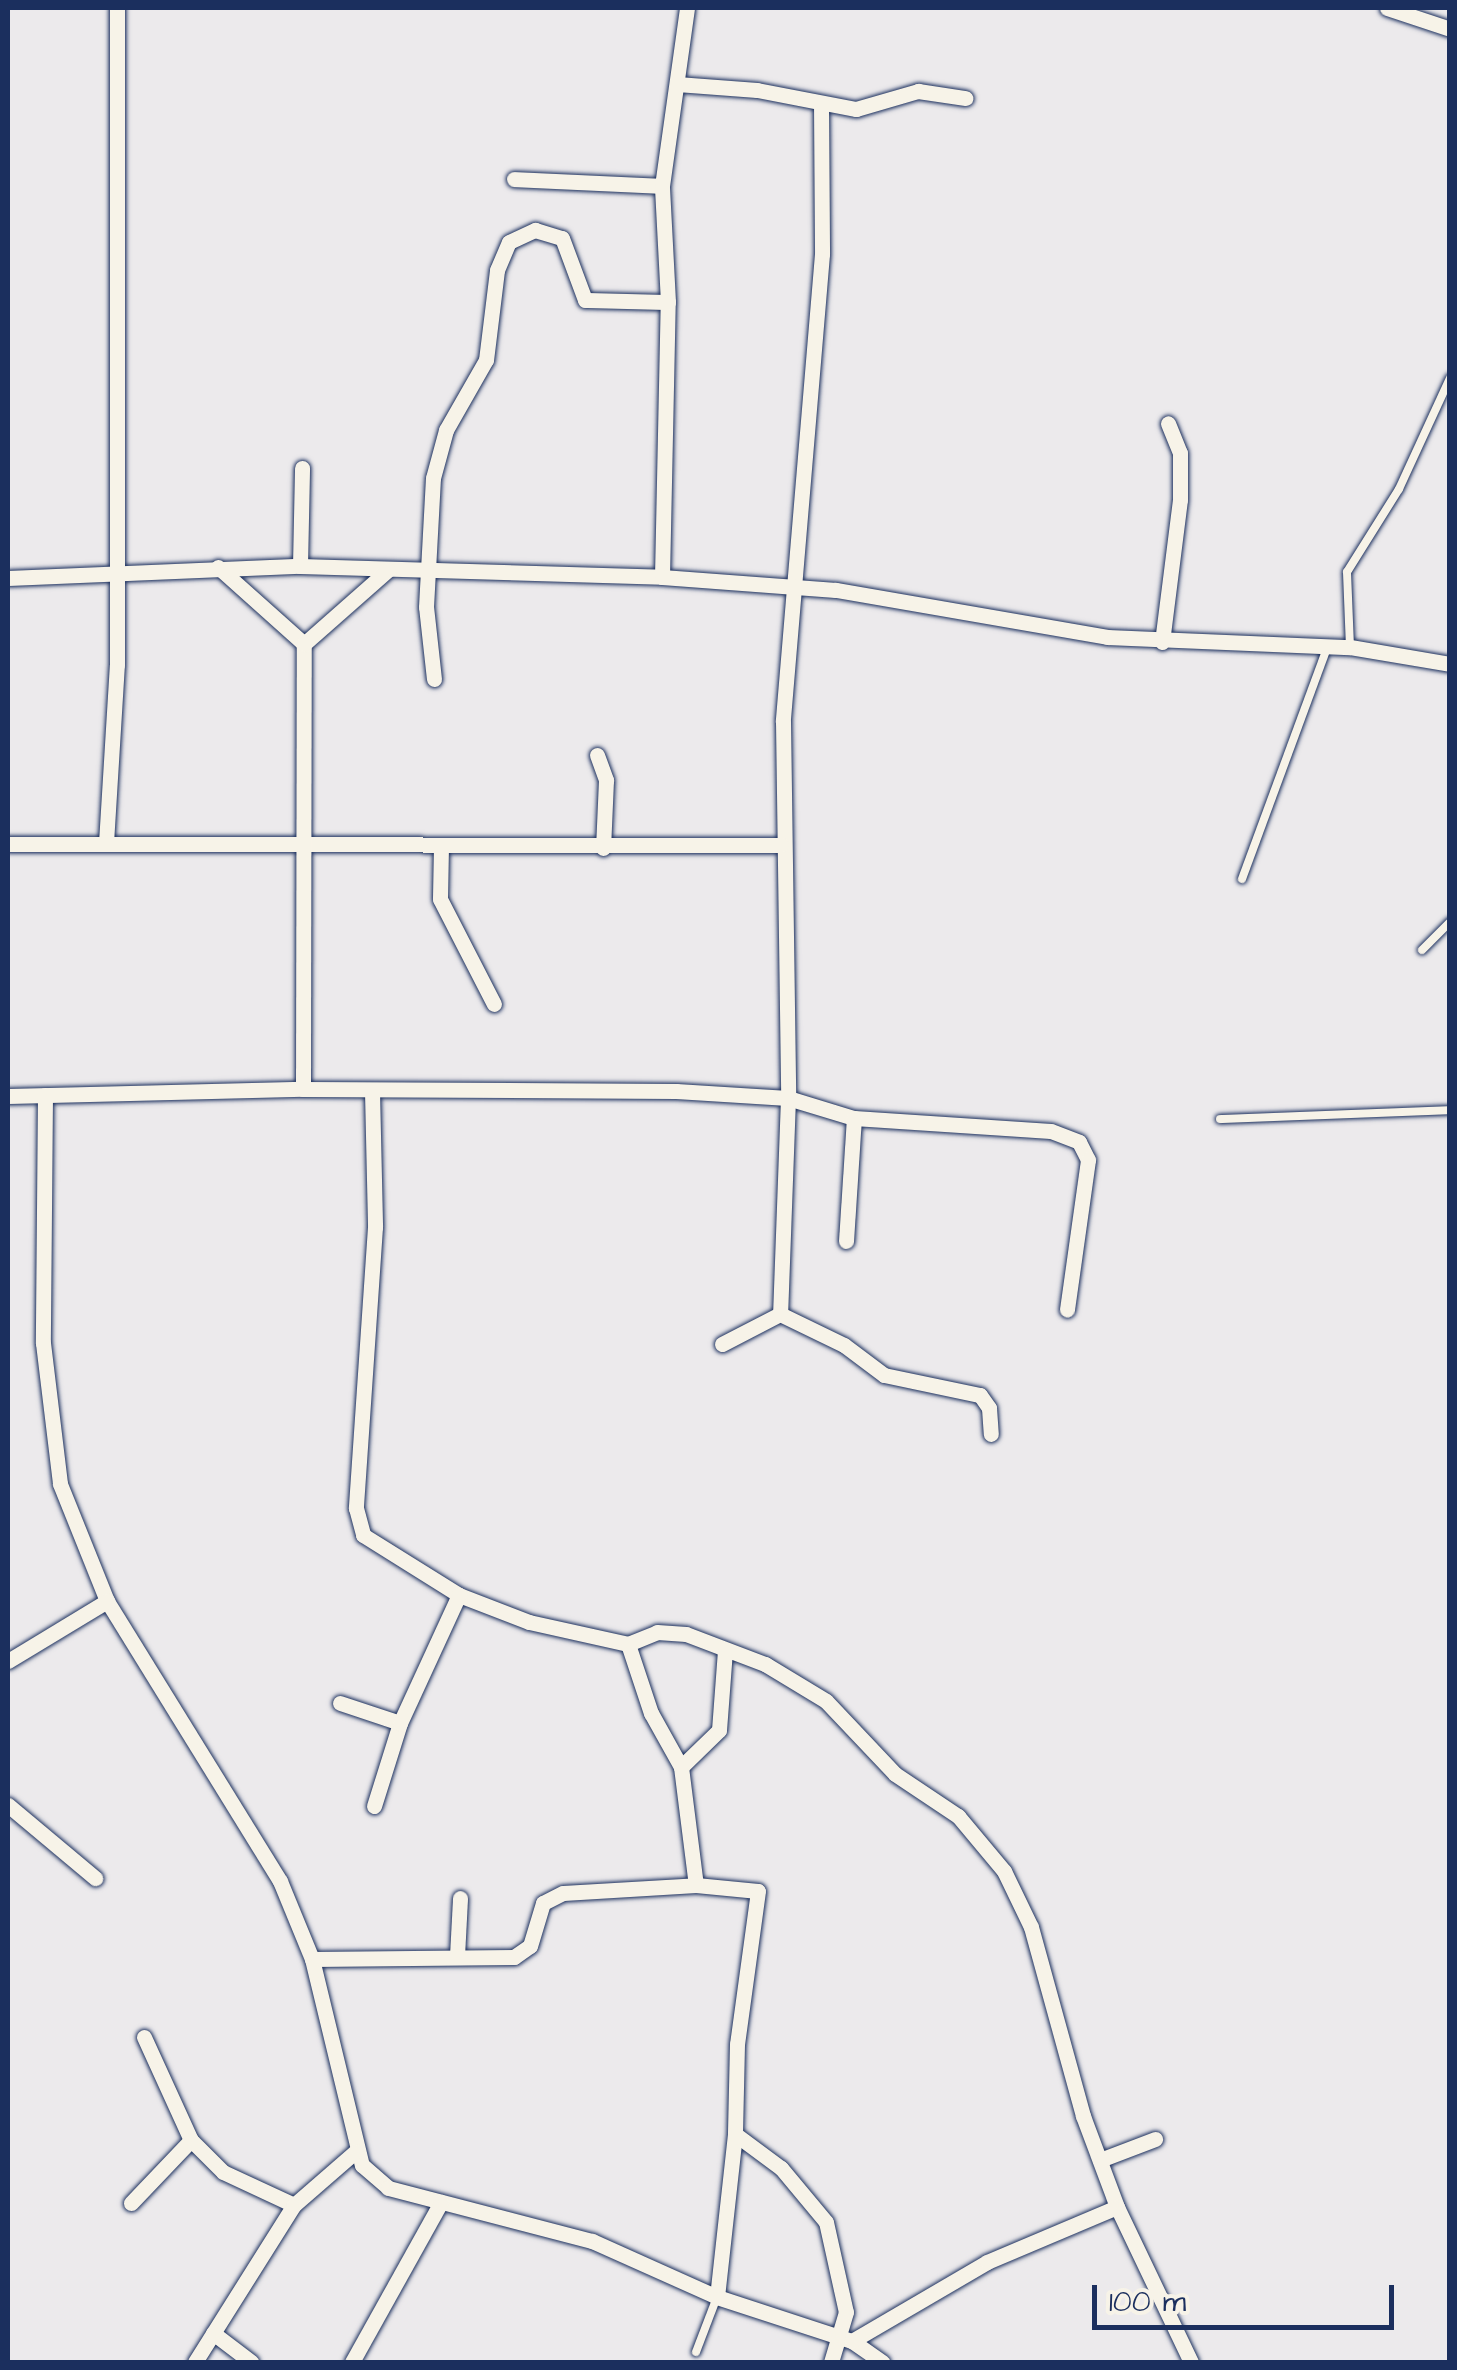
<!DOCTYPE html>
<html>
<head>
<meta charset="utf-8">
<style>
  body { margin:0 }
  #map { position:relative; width:1457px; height:2370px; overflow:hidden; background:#eceaec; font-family:"Architects Daughter",sans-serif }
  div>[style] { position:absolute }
  .roads { filter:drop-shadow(0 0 2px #1b2f5e) drop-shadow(0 0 2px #1b2f5e) }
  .lane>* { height:8px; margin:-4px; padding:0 4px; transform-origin:4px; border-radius:4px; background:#f7f3e8 }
  .street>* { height:15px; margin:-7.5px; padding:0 7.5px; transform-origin:7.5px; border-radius:7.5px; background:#f7f3e8 }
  span { translate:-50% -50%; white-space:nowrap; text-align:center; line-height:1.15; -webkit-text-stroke:8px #f7f3e8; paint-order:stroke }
  .frame { position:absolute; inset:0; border:10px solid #1b2f5e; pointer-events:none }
  .scale { position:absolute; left:1092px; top:2285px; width:302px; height:45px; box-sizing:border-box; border:5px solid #1b2f5e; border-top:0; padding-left:12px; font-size:30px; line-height:35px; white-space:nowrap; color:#1b2f5e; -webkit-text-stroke:8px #f7f3e8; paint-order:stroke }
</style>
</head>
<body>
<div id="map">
  <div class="roads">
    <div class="lane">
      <i style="left:1350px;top:647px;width:75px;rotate:-92.3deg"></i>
      <i style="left:1347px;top:572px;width:98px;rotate:-57.9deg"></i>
      <i style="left:1399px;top:489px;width:122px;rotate:-65.3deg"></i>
      <i style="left:1242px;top:879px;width:249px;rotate:-69.8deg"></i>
      <i style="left:1422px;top:950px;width:40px;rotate:-45deg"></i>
      <i style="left:1220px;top:1119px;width:230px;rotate:-2.2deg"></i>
      <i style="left:696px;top:2352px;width:59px;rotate:-69.1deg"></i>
    </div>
    <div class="street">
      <i style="left:1387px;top:8px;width:66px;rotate:18.4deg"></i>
      <i style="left:677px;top:84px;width:80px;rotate:4.3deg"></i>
      <i style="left:757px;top:90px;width:101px;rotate:10.9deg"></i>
      <i style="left:856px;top:109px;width:65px;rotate:-16.2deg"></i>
      <i style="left:918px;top:91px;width:48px;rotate:8.5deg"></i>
      <i style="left:821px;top:103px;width:151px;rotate:89.6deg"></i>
      <i style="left:822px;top:254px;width:469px;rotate:94.8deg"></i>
      <i style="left:783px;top:721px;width:377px;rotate:89.2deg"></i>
      <i style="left:788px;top:1098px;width:216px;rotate:92.1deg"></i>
      <i style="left:780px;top:1314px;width:71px;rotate:25.8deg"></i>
      <i style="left:844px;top:1345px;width:50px;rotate:36.9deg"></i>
      <i style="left:884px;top:1375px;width:98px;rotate:11.8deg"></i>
      <i style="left:980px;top:1395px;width:16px;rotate:55deg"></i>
      <i style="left:989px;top:1408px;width:26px;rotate:86deg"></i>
      <i style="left:514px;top:179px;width:148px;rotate:2.7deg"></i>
      <i style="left:300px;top:566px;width:98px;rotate:-88.8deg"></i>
      <i style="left:218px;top:567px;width:115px;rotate:41.8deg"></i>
      <i style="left:662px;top:577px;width:275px;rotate:-88.8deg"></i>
      <i style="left:668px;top:302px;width:116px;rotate:-93deg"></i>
      <i style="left:662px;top:186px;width:180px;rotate:-82deg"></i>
      <i style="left:8px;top:578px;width:292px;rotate:-2.4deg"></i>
      <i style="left:300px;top:566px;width:362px;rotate:1.7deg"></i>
      <i style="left:662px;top:577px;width:174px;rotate:4.3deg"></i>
      <i style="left:836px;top:590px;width:275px;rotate:9.8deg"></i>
      <i style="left:1107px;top:637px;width:243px;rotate:2.4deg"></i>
      <i style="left:1350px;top:647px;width:101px;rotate:9.6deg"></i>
      <i style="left:1162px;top:642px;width:143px;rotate:-82.8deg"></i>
      <i style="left:1180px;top:500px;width:47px;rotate:-90deg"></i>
      <i style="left:1180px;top:453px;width:32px;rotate:-112deg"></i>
      <i style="left:434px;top:679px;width:72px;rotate:-96.3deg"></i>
      <i style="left:426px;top:607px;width:129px;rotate:-86.9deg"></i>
      <i style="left:433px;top:478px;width:50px;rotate:-74.8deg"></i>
      <i style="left:446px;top:430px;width:81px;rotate:-60.3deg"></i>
      <i style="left:486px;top:360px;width:91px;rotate:-83deg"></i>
      <i style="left:497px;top:270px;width:30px;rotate:-67deg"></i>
      <i style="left:509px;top:242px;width:29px;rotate:-25deg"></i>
      <i style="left:535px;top:230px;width:28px;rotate:17deg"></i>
      <i style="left:562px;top:238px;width:66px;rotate:69.6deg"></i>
      <i style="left:585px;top:300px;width:83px;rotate:1.4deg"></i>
      <i style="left:597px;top:755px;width:27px;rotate:70deg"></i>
      <i style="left:606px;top:780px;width:68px;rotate:92.5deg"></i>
      <i style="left:106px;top:843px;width:178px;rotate:-86.5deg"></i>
      <i style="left:117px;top:665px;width:657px;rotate:-90deg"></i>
      <i style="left:8px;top:844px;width:773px;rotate:0.07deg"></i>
      <i style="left:441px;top:846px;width:53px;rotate:91.1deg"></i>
      <i style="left:440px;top:899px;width:118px;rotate:62.8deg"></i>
      <i style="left:303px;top:1089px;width:445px;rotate:-89.9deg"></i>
      <i style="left:304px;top:644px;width:112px;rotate:-41.4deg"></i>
      <i style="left:372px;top:1091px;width:136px;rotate:88.7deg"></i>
      <i style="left:375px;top:1227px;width:282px;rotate:93.9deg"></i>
      <i style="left:356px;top:1508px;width:28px;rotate:75deg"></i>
      <i style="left:363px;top:1535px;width:113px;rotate:32deg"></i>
      <i style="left:459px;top:1595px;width:75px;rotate:21.1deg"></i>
      <i style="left:529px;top:1622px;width:101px;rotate:12.5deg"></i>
      <i style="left:628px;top:1644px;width:31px;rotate:-22deg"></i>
      <i style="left:657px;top:1632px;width:29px;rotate:4deg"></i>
      <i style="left:686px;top:1634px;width:85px;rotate:20.8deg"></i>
      <i style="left:765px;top:1664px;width:71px;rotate:31.2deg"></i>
      <i style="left:826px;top:1701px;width:100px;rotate:46.6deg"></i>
      <i style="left:895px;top:1774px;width:76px;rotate:33.7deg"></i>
      <i style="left:958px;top:1816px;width:72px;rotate:50.1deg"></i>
      <i style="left:1004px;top:1871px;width:62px;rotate:64.3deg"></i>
      <i style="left:1031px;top:1927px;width:196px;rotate:74.6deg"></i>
      <i style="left:1083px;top:2116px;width:97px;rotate:69.5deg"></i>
      <i style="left:1117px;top:2207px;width:172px;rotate:64.5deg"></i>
      <i style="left:45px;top:1095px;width:248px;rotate:90.5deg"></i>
      <i style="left:43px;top:1343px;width:142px;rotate:83.1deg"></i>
      <i style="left:60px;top:1484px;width:126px;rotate:68.1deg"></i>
      <i style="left:107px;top:1601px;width:329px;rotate:58.3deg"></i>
      <i style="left:280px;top:1881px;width:84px;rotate:67.7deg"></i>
      <i style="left:312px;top:1959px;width:212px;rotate:76.4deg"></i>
      <i style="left:362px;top:2165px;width:35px;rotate:41deg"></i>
      <i style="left:388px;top:2188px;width:211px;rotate:14.6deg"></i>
      <i style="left:592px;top:2241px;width:137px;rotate:24.1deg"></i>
      <i style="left:717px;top:2297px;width:142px;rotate:18.1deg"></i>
      <i style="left:852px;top:2341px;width:37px;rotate:35deg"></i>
      <i style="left:8px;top:1096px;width:295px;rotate:-1.4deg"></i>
      <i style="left:303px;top:1089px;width:373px;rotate:0.3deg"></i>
      <i style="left:676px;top:1091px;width:112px;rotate:3.6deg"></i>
      <i style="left:788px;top:1098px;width:69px;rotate:16.9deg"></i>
      <i style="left:854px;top:1118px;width:197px;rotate:3.8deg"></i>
      <i style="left:1051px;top:1131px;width:30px;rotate:21deg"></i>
      <i style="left:1079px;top:1142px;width:20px;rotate:63deg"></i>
      <i style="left:1088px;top:1160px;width:151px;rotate:98deg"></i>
      <i style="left:846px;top:1241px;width:123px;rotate:-86.3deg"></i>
      <i style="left:722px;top:1344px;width:65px;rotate:-27.3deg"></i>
      <i style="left:628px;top:1644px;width:73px;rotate:71.6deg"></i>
      <i style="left:651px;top:1713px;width:62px;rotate:60.9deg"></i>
      <i style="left:681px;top:1767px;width:119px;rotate:82.8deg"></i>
      <i style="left:8px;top:1661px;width:116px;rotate:-31.2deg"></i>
      <i style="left:340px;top:1703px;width:63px;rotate:18.4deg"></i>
      <i style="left:681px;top:1767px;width:53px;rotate:-44.2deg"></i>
      <i style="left:719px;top:1730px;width:80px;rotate:-85.7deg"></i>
      <i style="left:8px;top:1805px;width:114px;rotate:40deg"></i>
      <i style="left:374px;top:1806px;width:87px;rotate:-72.6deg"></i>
      <i style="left:400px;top:1723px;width:141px;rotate:-65.3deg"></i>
      <i style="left:457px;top:1956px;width:58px;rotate:-87deg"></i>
      <i style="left:312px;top:1959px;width:202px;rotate:-0.6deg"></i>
      <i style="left:514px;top:1957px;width:19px;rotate:-35deg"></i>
      <i style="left:530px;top:1946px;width:45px;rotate:-73.2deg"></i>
      <i style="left:543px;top:1903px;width:22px;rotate:-27deg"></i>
      <i style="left:563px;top:1893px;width:133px;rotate:-3.4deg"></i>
      <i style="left:696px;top:1885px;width:62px;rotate:5.5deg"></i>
      <i style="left:758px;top:1891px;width:154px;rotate:97.8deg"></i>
      <i style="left:737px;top:2044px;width:90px;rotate:91.3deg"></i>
      <i style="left:735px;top:2134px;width:164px;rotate:96.3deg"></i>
      <i style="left:144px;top:2037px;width:113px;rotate:65.5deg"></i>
      <i style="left:735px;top:2134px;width:57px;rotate:36.5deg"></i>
      <i style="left:781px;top:2168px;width:70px;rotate:50.2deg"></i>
      <i style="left:826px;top:2222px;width:92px;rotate:77.5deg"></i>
      <i style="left:846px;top:2312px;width:52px;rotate:106.7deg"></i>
      <i style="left:1100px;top:2160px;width:59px;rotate:-20.9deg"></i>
      <i style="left:131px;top:2203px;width:87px;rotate:-46.4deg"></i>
      <i style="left:191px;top:2140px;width:45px;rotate:45deg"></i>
      <i style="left:223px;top:2172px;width:78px;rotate:24.9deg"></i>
      <i style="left:213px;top:2333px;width:48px;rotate:37.3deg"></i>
      <i style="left:852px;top:2341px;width:156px;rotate:-30.3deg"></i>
      <i style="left:987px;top:2262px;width:141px;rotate:-22.9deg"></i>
      <i style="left:195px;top:2362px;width:186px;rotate:-57.8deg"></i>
      <i style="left:294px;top:2205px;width:81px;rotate:-41deg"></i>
      <i style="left:352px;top:2362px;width:183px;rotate:-60.9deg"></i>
    </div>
  </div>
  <div class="frame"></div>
  <div class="scale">100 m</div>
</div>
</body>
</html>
